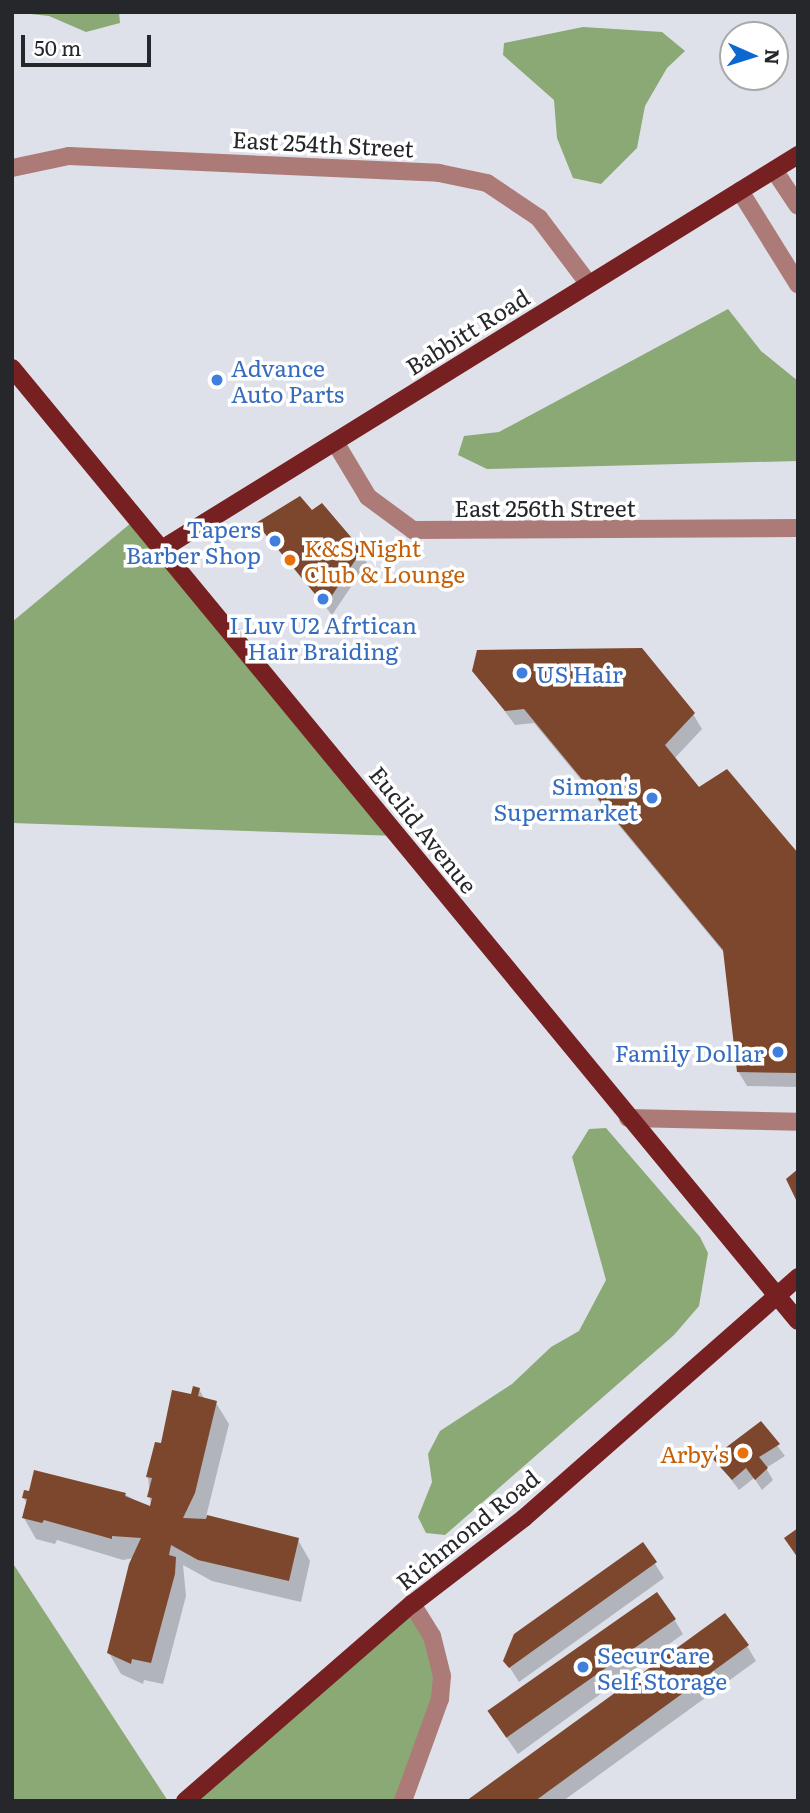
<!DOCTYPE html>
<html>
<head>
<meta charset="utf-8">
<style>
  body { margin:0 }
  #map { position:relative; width:810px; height:1813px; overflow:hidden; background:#dee1ea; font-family:Literata,serif }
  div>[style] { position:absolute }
  .forest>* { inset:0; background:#8aa974 }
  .shadow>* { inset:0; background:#0003 }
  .building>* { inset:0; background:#7c472c; transform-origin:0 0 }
  .minor>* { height:18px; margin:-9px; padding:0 9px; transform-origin:9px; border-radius:9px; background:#ad7b77 }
  .major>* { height:18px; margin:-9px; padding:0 9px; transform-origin:9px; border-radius:9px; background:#772022 }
  .dots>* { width:19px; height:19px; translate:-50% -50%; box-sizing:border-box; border:4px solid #fff; border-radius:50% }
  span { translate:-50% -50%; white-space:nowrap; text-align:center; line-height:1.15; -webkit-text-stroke:7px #fff; paint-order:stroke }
  .street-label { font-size:23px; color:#26272b }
  .shop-label { font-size:23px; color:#366cbe }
  .left { translate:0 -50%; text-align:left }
  .right { translate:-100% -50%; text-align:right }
  .food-label { font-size:23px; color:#c56008 }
  .frame { position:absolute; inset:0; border:14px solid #26272b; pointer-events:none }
  .north { position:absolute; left:719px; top:21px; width:70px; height:70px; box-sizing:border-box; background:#fff; border:2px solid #a8a9aa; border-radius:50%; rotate:93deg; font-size:19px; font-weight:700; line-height:28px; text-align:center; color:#26272b }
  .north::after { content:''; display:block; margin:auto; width:24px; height:32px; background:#0c67d0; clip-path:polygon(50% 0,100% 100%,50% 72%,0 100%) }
  .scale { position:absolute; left:21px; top:35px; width:130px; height:32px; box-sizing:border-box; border:4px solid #26272b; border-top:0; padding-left:9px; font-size:21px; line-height:24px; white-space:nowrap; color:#26272b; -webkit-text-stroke:5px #fff; paint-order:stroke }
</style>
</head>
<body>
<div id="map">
  <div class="forest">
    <i style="clip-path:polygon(12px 12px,119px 12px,120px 23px,86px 32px,49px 16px)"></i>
    <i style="clip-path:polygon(583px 27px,662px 32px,685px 51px,667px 68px,645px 106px,637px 148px,601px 184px,573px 178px,557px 138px,554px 100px,503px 55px,504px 43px)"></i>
    <i style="clip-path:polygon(728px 309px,761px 351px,798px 381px,798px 461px,487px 469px,458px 455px,464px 436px,499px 432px)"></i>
    <i style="clip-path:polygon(137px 518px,398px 836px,12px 823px,12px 622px)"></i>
    <i style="clip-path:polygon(606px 1128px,700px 1237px,708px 1253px,699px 1306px,674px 1335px,445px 1535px,426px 1533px,418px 1517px,432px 1482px,428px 1454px,440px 1431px,512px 1384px,551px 1347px,579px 1331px,606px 1280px,572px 1157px,589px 1129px)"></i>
    <i style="clip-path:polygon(12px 1562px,168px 1801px,12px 1801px)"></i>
    <i style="clip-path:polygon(412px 1604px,442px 1676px,403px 1801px,185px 1801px)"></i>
  </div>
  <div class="shadow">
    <i style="clip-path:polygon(312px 513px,360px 551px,367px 563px,332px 615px,258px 523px)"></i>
    <i style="clip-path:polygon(474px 670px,693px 714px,702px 729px,674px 759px,699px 790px,798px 856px,798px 1087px,747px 1086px,738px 1071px,726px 955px,534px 723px,515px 725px)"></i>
    <i style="clip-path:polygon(199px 1389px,205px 1400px,216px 1403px,229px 1424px,206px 1517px,298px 1540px,310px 1561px,301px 1602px,212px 1581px,183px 1565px,186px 1596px,163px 1684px,144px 1680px,143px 1684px,121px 1674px,109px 1653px,134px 1558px,123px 1560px,57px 1540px,55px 1544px,36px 1539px,24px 1518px,27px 1504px,24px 1498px,124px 1494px,151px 1509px,148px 1476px)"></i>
    <i style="clip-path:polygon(760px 1423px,785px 1456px,766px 1468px,773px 1480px,762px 1490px,754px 1478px,739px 1490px,715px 1458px)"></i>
    <i style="clip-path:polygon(643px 1545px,664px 1578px,519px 1682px,505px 1660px)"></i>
    <i style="clip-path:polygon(674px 1619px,683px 1634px,518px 1754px,499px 1727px)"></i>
    <i style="clip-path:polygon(747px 1646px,756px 1661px,563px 1801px,470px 1801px)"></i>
  </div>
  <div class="building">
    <i style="clip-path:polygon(300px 496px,312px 510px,322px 503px,362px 550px,325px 606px,256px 523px)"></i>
    <i style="clip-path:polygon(642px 648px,695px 713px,665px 745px,699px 787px,727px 769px,798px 853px,798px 1073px,737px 1072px,723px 950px,524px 709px,505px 711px,472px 671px,477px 650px)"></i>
    <i style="clip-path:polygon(798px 1169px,798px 1204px,786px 1179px)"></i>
    <i style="clip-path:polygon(193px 1386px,200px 1388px,198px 1396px,217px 1401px,195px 1493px,183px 1518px,206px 1519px,207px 1515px,299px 1538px,289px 1581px,198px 1560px,171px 1545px,169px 1555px,176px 1557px,175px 1574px,151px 1663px,132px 1659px,131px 1664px,107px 1653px,129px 1564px,141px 1538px,112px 1536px,112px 1539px,44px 1520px,42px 1523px,22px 1518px,27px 1499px,22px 1498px,24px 1490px,29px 1491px,34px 1470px,126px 1493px,125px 1496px,150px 1506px,152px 1498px,147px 1497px,152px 1478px,146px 1477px,155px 1442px,161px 1443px,172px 1390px,191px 1394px)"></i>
    <i style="clip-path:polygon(761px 1421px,780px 1444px,759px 1457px,768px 1468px,755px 1480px,746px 1468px,732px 1480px,712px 1458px)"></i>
    <i style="clip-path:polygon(798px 1528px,798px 1558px,784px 1538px)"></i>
    <i style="clip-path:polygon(643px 1542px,657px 1562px,509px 1668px,503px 1661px,514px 1634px)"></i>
    <i style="left:657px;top:1592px;width:33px;height:207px;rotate:55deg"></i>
    <i style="clip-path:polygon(725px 1613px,749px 1645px,535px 1801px,466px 1801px)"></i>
  </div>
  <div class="minor">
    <i style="left:12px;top:168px;width:58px;rotate:-11.9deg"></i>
    <i style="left:69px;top:156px;width:370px;rotate:2.6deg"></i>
    <i style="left:439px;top:173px;width:49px;rotate:11.8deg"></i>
    <i style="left:487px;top:183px;width:63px;rotate:33.9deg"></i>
    <i style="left:539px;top:218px;width:81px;rotate:53deg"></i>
    <i style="left:774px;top:170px;width:43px;rotate:56.3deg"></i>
    <i style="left:740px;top:191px;width:110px;rotate:58.1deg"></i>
    <i style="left:335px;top:442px;width:64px;rotate:59deg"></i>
    <i style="left:368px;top:497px;width:56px;rotate:36.3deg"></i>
    <i style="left:413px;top:530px;width:385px;rotate:-0.3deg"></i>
    <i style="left:628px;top:1118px;width:170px;rotate:1.3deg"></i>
    <i style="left:403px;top:1801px;width:109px;rotate:-70.1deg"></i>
    <i style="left:440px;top:1699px;width:23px;rotate:-85deg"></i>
    <i style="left:442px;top:1676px;width:41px;rotate:-104deg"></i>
    <i style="left:432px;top:1636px;width:38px;rotate:-122deg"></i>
  </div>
  <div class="major">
    <i style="left:12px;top:368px;width:1235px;rotate:50.49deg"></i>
    <i style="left:162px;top:549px;width:748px;rotate:-31.78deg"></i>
    <i style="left:185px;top:1801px;width:301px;rotate:-41deg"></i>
    <i style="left:412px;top:1604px;width:141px;rotate:-37.5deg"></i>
    <i style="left:524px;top:1518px;width:365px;rotate:-41.3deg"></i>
  </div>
  <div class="dots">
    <i style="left:217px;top:380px;background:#3f7fe0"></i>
    <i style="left:275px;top:541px;background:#3f7fe0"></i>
    <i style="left:290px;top:560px;background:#e8710a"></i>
    <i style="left:323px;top:599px;background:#3f7fe0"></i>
    <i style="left:522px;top:673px;background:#3f7fe0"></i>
    <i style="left:652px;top:798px;background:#3f7fe0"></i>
    <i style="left:778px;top:1052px;background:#3f7fe0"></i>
    <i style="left:743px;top:1453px;background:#e8710a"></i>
    <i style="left:583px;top:1667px;background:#3f7fe0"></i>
  </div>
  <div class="street-label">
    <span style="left:323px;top:143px;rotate:3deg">East 254th Street</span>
    <span style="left:467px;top:331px;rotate:-32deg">Babbitt Road</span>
    <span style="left:545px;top:507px">East 256th Street</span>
    <span style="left:424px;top:829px;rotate:51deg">Euclid Avenue</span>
    <span style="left:467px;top:1529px;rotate:-39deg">Richmond Road</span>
  </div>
  <div class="shop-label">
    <span class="left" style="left:231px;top:380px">Advance<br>Auto Parts</span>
    <span class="right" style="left:261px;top:541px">Tapers<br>Barber Shop</span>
    <span style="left:323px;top:637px">I Luv U2 Afrtican<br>Hair Braiding</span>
    <span class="left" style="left:536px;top:673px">US Hair</span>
    <span class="right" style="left:638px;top:798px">Simon's<br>Supermarket</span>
    <span class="right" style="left:764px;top:1052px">Family Dollar</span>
    <span class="left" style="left:597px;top:1667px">SecurCare<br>Self Storage</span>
  </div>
  <div class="food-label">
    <span class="left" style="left:304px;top:560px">K&amp;S Night<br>Club &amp; Lounge</span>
    <span class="right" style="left:729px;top:1453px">Arby's</span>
  </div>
  <div class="frame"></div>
  <div class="north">N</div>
  <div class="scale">50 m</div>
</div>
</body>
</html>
